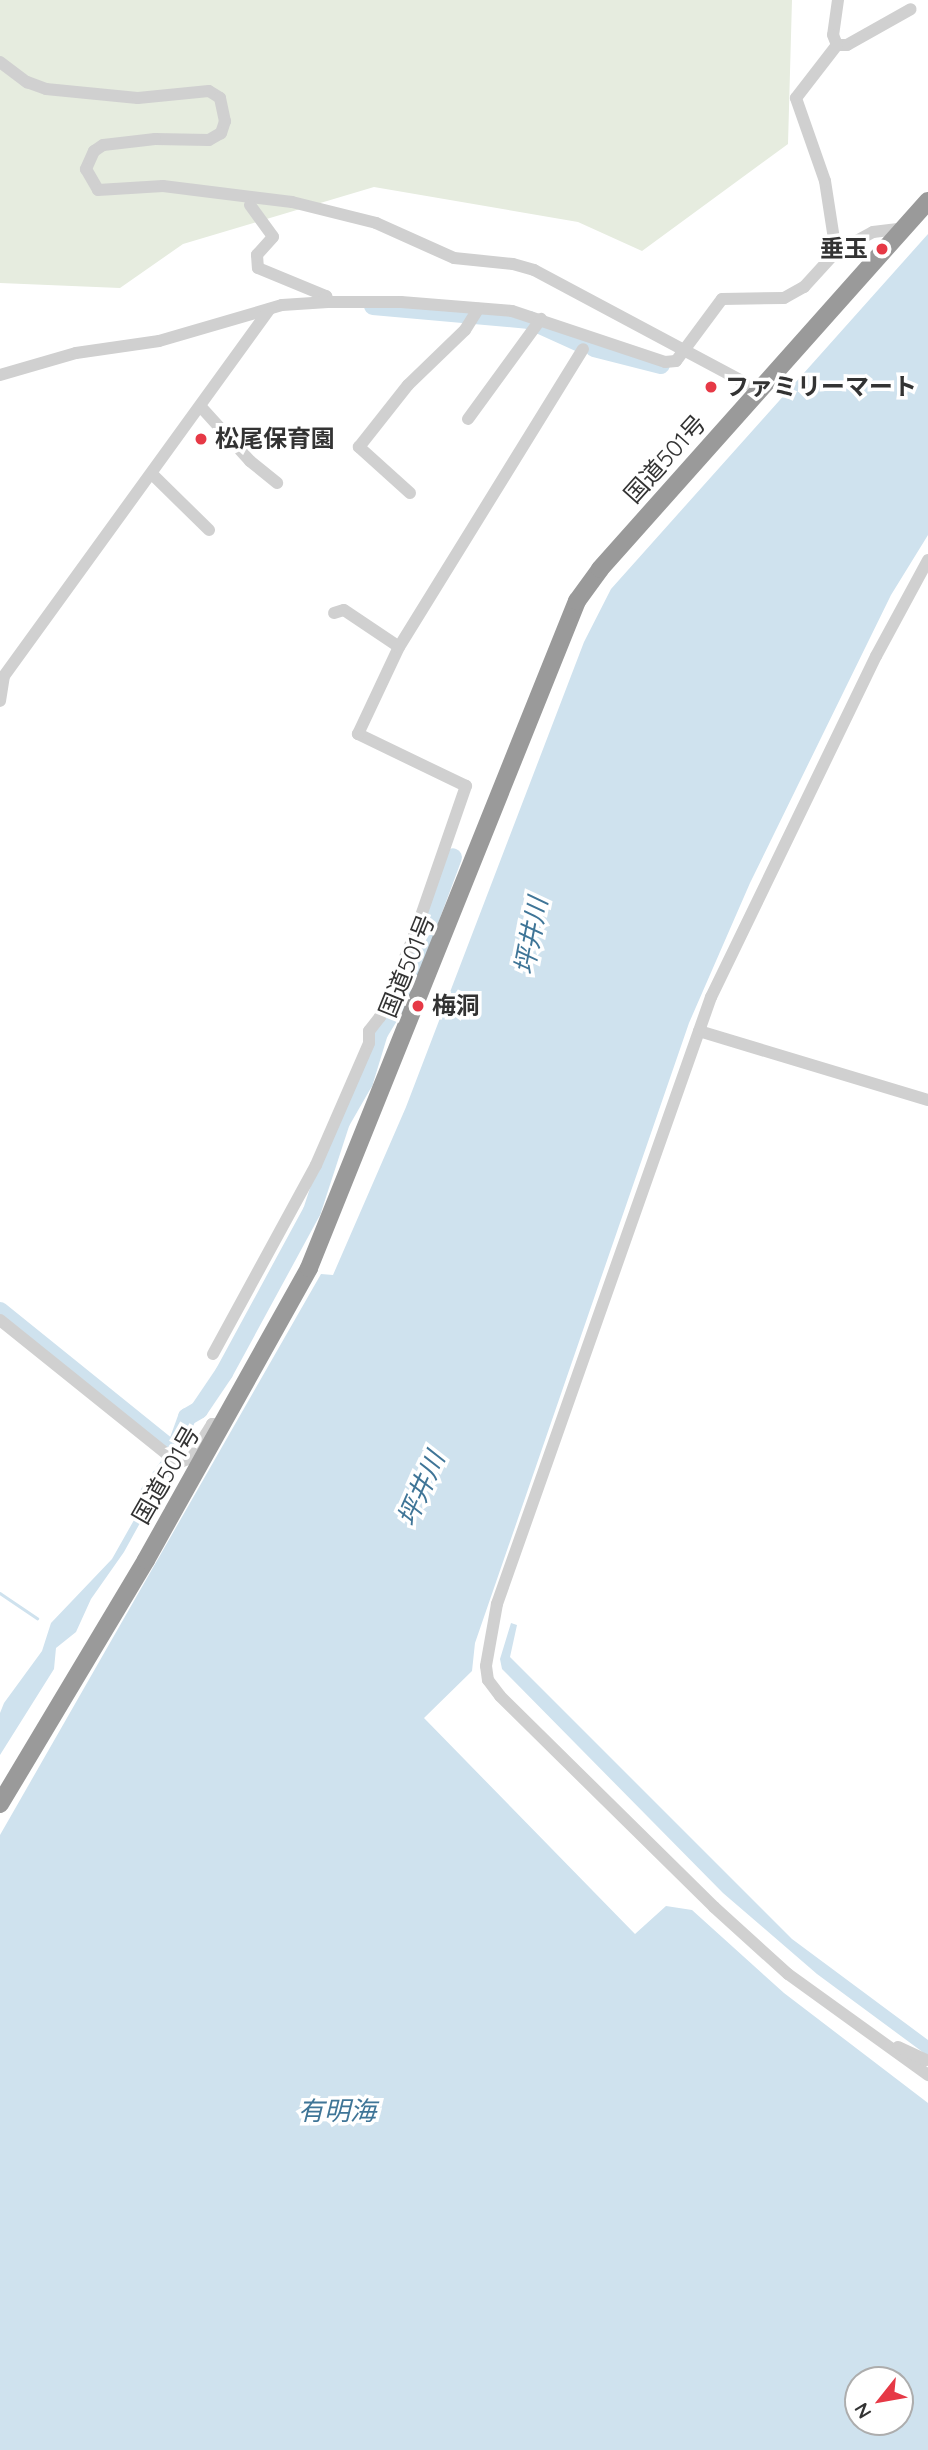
<!DOCTYPE html>
<html>
<head>
<meta charset="utf-8">
<style>
  body { margin:0 }
  #map { position:relative; width:928px; height:2450px; overflow:hidden; background:#fff; font-family:Quicksand,"Noto Sans JP",sans-serif }
  div>[style] { position:absolute }
  .green>* { inset:0; background:#e6ecdf }
  .water>* { inset:0; background:#cfe2ee }
  .stream>* { height:2.5px; margin:-1.25px; padding:0 1.25px; transform-origin:1.25px; border-radius:1.25px; background:#cfe2ee }
  .river>* { height:18px; margin:-9px; padding:0 9px; transform-origin:9px; border-radius:9px; background:#cfe2ee }
  .minor>* { height:12px; margin:-6px; padding:0 6px; transform-origin:6px; border-radius:6px; background:#d0d0d0 }
  .highway>* { height:18px; margin:-9px; padding:0 9px; transform-origin:9px; border-radius:9px; background:#9a9a9a }
  .dots>* { width:19px; height:19px; translate:-50% -50%; box-sizing:border-box; border:4px solid #fff; border-radius:50% }
  span { translate:-50% -50%; white-space:nowrap; text-align:center; line-height:1.15; -webkit-text-stroke:7px #fff; paint-order:stroke }
  .poi-label { font-size:24px; color:#333; font-weight:700 }
  .right { translate:-100% -50%; text-align:right }
  .left { translate:0 -50%; text-align:left }
  .street-label { font-size:24px; color:#333 }
  .water-label { font-size:26px; color:#3f7597; font-style:italic }
  .north { position:absolute; left:844px; top:2366px; width:70px; height:70px; box-sizing:border-box; background:#fff; border:2px solid #adadad; border-radius:50%; rotate:239deg; font-size:19px; font-weight:700; line-height:28px; text-align:center; color:#333 }
  .north::after { content:''; display:block; margin:auto; width:24px; height:32px; background:#e63946; clip-path:polygon(50% 0,100% 100%,50% 72%,0 100%) }
</style>
</head>
<body>
<div id="map">
  <div class="green">
    <i style="clip-path:polygon(0 0,792px 0,788px 144px,642px 251px,578px 222px,374px 187px,183px 244px,120px 288px,0 283px)"></i>
  </div>
  <div class="water">
    <i style="clip-path:polygon(evenodd,928px 234px,928px 535px,891px 595px,750px 883px,689px 1023px,475px 1643px,472px 1671px,424px 1718px,635px 1934px,666px 1906px,692px 1910px,784px 1993px,928px 2103px,928px 2450px,0 2450px,0 1835px,321px 1274px,333px 1275px,406px 1107px,584px 642px,611px 589px,928px 234px,858px 2380px,900px 2380px,900px 2422px,858px 2422px,858px 2380px)"></i>
    <i style="clip-path:polygon(160px 1474px,156px 1494px,124px 1552px,91px 1599px,76px 1632px,56px 1648px,54px 1669px,0 1755px,0 1713px,4px 1703px,42px 1651px,51px 1623px,112px 1559px)"></i>
    <i style="clip-path:polygon(511px 1623px,517px 1625px,510px 1657px,792px 1939px,928px 2040px,928px 2056px,817px 1974px,723px 1893px,502px 1669px,500px 1659px)"></i>
  </div>
  <div class="stream">
    <i style="left:0;top:1593px;width:45px;rotate:34deg"></i>
  </div>
  <div class="river">
    <i style="left:373px;top:306px;width:157px;rotate:5.1deg"></i>
    <i style="left:529px;top:320px;width:60px;rotate:24.4deg"></i>
    <i style="left:594px;top:348px;width:69px;rotate:14.2deg"></i>
    <i style="left:0;top:1311px;width:221px;rotate:38.9deg"></i>
    <i style="left:149px;top:1493px;width:36px;rotate:-54deg"></i>
    <i style="left:170px;top:1464px;width:50px;rotate:-70.1deg"></i>
    <i style="left:187px;top:1417px;width:14px;rotate:-30deg"></i>
    <i style="left:199px;top:1410px;width:45px;rotate:-56deg"></i>
    <i style="left:224px;top:1373px;width:184px;rotate:-61.5deg"></i>
    <i style="left:312px;top:1211px;width:94px;rotate:-72deg"></i>
    <i style="left:341px;top:1122px;width:46px;rotate:-60.1deg"></i>
    <i style="left:364px;top:1082px;width:51px;rotate:-73deg"></i>
    <i style="left:379px;top:1033px;width:42px;rotate:-58.6deg"></i>
    <i style="left:401px;top:997px;width:149px;rotate:-69.6deg"></i>
  </div>
  <div class="minor">
    <i style="left:838px;top:0;width:35px;rotate:98deg"></i>
    <i style="left:833px;top:35px;width:11px;rotate:68deg"></i>
    <i style="left:837px;top:45px;width:10px"></i>
    <i style="left:847px;top:45px;width:73px;rotate:-29.4deg"></i>
    <i style="left:0;top:62px;width:34px;rotate:37deg"></i>
    <i style="left:27px;top:82px;width:20px;rotate:20deg"></i>
    <i style="left:46px;top:89px;width:92px;rotate:5.6deg"></i>
    <i style="left:138px;top:98px;width:71px;rotate:-5.6deg"></i>
    <i style="left:209px;top:91px;width:13px;rotate:32deg"></i>
    <i style="left:220px;top:98px;width:24px;rotate:78deg"></i>
    <i style="left:225px;top:121px;width:13px;rotate:108deg"></i>
    <i style="left:221px;top:133px;width:14px;rotate:150deg"></i>
    <i style="left:209px;top:140px;width:54px;rotate:-178.9deg"></i>
    <i style="left:155px;top:139px;width:52px;rotate:173.4deg"></i>
    <i style="left:103px;top:145px;width:11px;rotate:146deg"></i>
    <i style="left:94px;top:151px;width:20px;rotate:114deg"></i>
    <i style="left:86px;top:169px;width:24px;rotate:60deg"></i>
    <i style="left:98px;top:190px;width:65px;rotate:-3.5deg"></i>
    <i style="left:163px;top:186px;width:130px;rotate:7.1deg"></i>
    <i style="left:292px;top:202px;width:87px;rotate:14deg"></i>
    <i style="left:376px;top:223px;width:85px;rotate:24.2deg"></i>
    <i style="left:454px;top:258px;width:59px;rotate:5.8deg"></i>
    <i style="left:513px;top:264px;width:22px;rotate:16deg"></i>
    <i style="left:534px;top:270px;width:255px;rotate:28.1deg"></i>
    <i style="left:250px;top:205px;width:39px;rotate:54deg"></i>
    <i style="left:273px;top:237px;width:24px;rotate:132deg"></i>
    <i style="left:257px;top:255px;width:13px;rotate:86deg"></i>
    <i style="left:258px;top:268px;width:74px;rotate:22.4deg"></i>
    <i style="left:326px;top:296px;width:6px;rotate:72deg"></i>
    <i style="left:836px;top:252px;width:72px;rotate:-98.8deg"></i>
    <i style="left:825px;top:181px;width:88px;rotate:-109.3deg"></i>
    <i style="left:796px;top:98px;width:67px;rotate:-52.3deg"></i>
    <i style="left:0;top:375px;width:79px;rotate:-16.1deg"></i>
    <i style="left:76px;top:353px;width:84px;rotate:-8.2deg"></i>
    <i style="left:159px;top:341px;width:128px;rotate:-16.3deg"></i>
    <i style="left:282px;top:305px;width:46px;rotate:-3.7deg"></i>
    <i style="left:328px;top:302px;width:73px"></i>
    <i style="left:401px;top:302px;width:111px;rotate:4.6deg"></i>
    <i style="left:512px;top:311px;width:161px;rotate:18.4deg"></i>
    <i style="left:665px;top:362px;width:11px;rotate:-5deg"></i>
    <i style="left:676px;top:361px;width:77px;rotate:-53.4deg"></i>
    <i style="left:722px;top:299px;width:62px;rotate:-0.9deg"></i>
    <i style="left:784px;top:298px;width:23px;rotate:-29deg"></i>
    <i style="left:804px;top:287px;width:47px;rotate:-47.6deg"></i>
    <i style="left:836px;top:252px;width:42px;rotate:-28.4deg"></i>
    <i style="left:873px;top:232px;width:25px;rotate:-7deg"></i>
    <i style="left:201px;top:407px;width:73px;rotate:47.8deg"></i>
    <i style="left:250px;top:461px;width:35px;rotate:39deg"></i>
    <i style="left:468px;top:419px;width:124px;rotate:-53.9deg"></i>
    <i style="left:152px;top:474px;width:80px;rotate:44.5deg"></i>
    <i style="left:410px;top:493px;width:69px;rotate:-138deg"></i>
    <i style="left:359px;top:447px;width:79px;rotate:-51.7deg"></i>
    <i style="left:408px;top:385px;width:79px;rotate:-44deg"></i>
    <i style="left:465px;top:330px;width:25px;rotate:-58deg"></i>
    <i style="left:928px;top:560px;width:109px;rotate:118.4deg"></i>
    <i style="left:876px;top:656px;width:379px;rotate:115.8deg"></i>
    <i style="left:711px;top:997px;width:644px;rotate:109.42deg"></i>
    <i style="left:497px;top:1604px;width:63px;rotate:100.1deg"></i>
    <i style="left:486px;top:1666px;width:14px;rotate:82deg"></i>
    <i style="left:488px;top:1680px;width:20px;rotate:53deg"></i>
    <i style="left:500px;top:1696px;width:301px;rotate:44.6deg"></i>
    <i style="left:714px;top:1907px;width:100px;rotate:42.2deg"></i>
    <i style="left:788px;top:1974px;width:173px;rotate:35.8deg"></i>
    <i style="left:334px;top:613px;width:10px;rotate:-17deg"></i>
    <i style="left:344px;top:610px;width:66px;rotate:33.9deg"></i>
    <i style="left:0;top:701px;width:25px;rotate:-81deg"></i>
    <i style="left:4px;top:676px;width:453px;rotate:-54.1deg"></i>
    <i style="left:699px;top:1031px;width:239px;rotate:16.8deg"></i>
    <i style="left:0;top:1320px;width:228px;rotate:38.8deg"></i>
    <i style="left:178px;top:1463px;width:14px;rotate:-21deg"></i>
    <i style="left:191px;top:1458px;width:40px;rotate:-58deg"></i>
    <i style="left:212px;top:1424px;width:11px;rotate:5deg"></i>
    <i style="left:213px;top:1354px;width:215px;rotate:-61.4deg"></i>
    <i style="left:316px;top:1165px;width:133px;rotate:-66.5deg"></i>
    <i style="left:369px;top:1043px;width:12px;rotate:-90deg"></i>
    <i style="left:369px;top:1031px;width:18px;rotate:-52deg"></i>
    <i style="left:380px;top:1017px;width:88px;rotate:-67.2deg"></i>
    <i style="left:414px;top:936px;width:159px;rotate:-70.9deg"></i>
    <i style="left:466px;top:786px;width:120px;rotate:-154.3deg"></i>
    <i style="left:358px;top:734px;width:96px;rotate:-64.8deg"></i>
    <i style="left:399px;top:647px;width:350px;rotate:-58.3deg"></i>
    <i style="left:898px;top:2047px;width:31px;rotate:25deg"></i>
  </div>
  <div class="highway">
    <i style="left:0;top:1804px;width:284px;rotate:-59.1deg"></i>
    <i style="left:146px;top:1560px;width:334px;rotate:-60.8deg"></i>
    <i style="left:309px;top:1268px;width:719px;rotate:-68.11deg"></i>
    <i style="left:577px;top:601px;width:39px;rotate:-54deg"></i>
    <i style="left:600px;top:569px;width:493px;rotate:-48.3deg"></i>
  </div>
  <div class="dots">
    <i style="left:882px;top:249px;background:#e63946"></i>
    <i style="left:711px;top:387px;background:#e63946"></i>
    <i style="left:201px;top:439px;background:#e63946"></i>
    <i style="left:418px;top:1006px;background:#e63946"></i>
  </div>
  <div class="poi-label">
    <span class="right" style="left:868px;top:249px">垂玉</span>
    <span class="left" style="left:725px;top:387px">ファミリーマート</span>
    <span class="left" style="left:215px;top:439px">松尾保育園</span>
    <span class="left" style="left:432px;top:1006px">梅洞</span>
  </div>
  <div class="street-label">
    <span style="left:665px;top:459px;rotate:-48deg">国道501号</span>
    <span style="left:407px;top:966px;rotate:-68deg">国道501号</span>
    <span style="left:166px;top:1475px;rotate:-60deg">国道501号</span>
  </div>
  <div class="water-label">
    <span style="left:531px;top:936px;rotate:-79deg">坪井川</span>
    <span style="left:421px;top:1489px;rotate:-66deg">坪井川</span>
    <span style="left:337px;top:2111px">有明海</span>
  </div>
  <div class="north">N</div>
</div>
</body>
</html>
